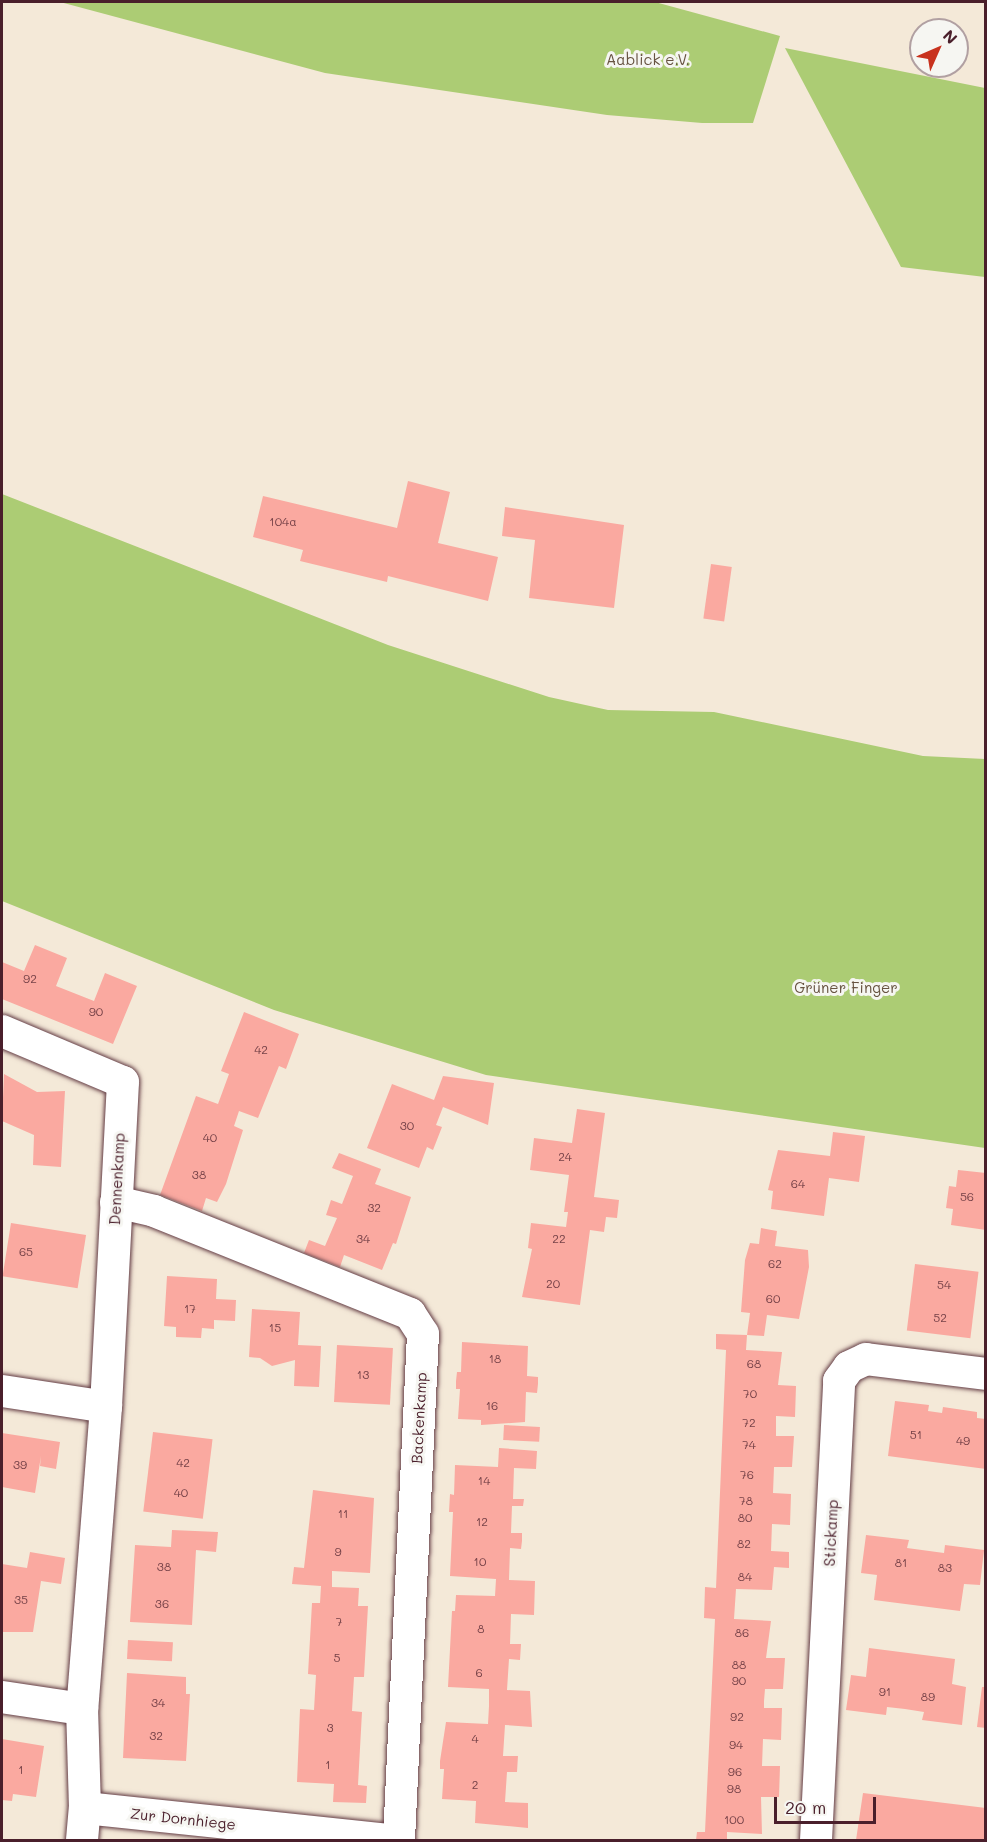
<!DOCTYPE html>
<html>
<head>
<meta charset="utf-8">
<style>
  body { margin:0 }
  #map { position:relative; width:987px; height:1842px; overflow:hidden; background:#f4e9d8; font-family:Mali,sans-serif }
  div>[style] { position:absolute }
  .green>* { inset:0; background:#accc74 }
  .building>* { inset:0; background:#faa9a0; transform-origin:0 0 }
  .roads { filter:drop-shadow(0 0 2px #643d45) drop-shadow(0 0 2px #643d45) }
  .minor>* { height:32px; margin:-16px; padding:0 16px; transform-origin:16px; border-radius:16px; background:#fff }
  span { translate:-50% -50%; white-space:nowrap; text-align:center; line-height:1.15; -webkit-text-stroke:6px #f6f6f2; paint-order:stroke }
  .number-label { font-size:12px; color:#764248 }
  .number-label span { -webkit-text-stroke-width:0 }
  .park-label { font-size:15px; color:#675341 }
  .street-label { font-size:15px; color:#4a1f2b }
  .frame { position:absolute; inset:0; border:3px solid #4a1f2b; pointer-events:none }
  .north { position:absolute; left:909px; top:18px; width:60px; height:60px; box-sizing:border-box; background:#f6f6f2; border:2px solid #b1a0a2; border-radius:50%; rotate:45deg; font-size:16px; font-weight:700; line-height:24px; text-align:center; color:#4a1f2b }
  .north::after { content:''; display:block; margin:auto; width:21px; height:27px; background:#c8321e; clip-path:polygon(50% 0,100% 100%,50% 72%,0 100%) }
  .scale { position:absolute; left:774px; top:1797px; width:102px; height:27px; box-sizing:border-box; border:3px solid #4a1f2b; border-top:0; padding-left:8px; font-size:18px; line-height:21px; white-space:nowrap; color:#4a1f2b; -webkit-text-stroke:4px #f6f6f2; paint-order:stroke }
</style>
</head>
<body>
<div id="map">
  <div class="green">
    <i style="clip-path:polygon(60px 2px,655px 2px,780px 36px,753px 123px,702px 123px,607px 115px,325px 73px)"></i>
    <i style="clip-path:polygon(785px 48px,985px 88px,985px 277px,901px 267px)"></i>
    <i style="clip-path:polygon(2px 494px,388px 645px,549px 697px,608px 710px,714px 712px,923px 756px,985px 759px,985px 1148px,486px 1075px,274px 1010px,2px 901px)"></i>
  </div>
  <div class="building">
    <i style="clip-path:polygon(408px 481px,450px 492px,438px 543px,498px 557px,488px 601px,388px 576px,387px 582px,300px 561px,303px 550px,253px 537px,263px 496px,397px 528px)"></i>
    <i style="clip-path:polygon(505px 507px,624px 525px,614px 608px,529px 598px,535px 540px,502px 536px)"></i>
    <i style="left:711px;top:564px;width:21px;height:55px;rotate:8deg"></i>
    <i style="clip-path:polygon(35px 945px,67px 958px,56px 986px,94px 1001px,105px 973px,137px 986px,113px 1044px,2px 999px,2px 962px,24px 971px)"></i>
    <i style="clip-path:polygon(244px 1012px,299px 1034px,286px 1069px,279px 1066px,258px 1118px,239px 1111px,234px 1126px,243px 1130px,226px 1184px,217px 1202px,206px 1198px,202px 1211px,160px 1195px,196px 1096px,218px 1104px,229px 1074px,221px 1071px)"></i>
    <i style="clip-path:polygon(4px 1074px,37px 1092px,65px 1091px,61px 1167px,33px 1165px,34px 1135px,2px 1121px)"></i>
    <i style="clip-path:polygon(443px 1076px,494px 1083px,488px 1125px,443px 1107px,436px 1125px,442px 1127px,433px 1150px,427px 1147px,419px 1168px,367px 1148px,392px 1084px,434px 1100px)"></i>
    <i style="clip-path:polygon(577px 1109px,605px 1113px,594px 1197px,619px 1200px,617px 1218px,606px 1217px,604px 1232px,590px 1230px,580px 1305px,522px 1297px,532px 1249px,528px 1248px,531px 1223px,566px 1227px,568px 1212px,564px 1212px,569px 1175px,530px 1170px,534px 1138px,572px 1143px)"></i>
    <i style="clip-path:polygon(833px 1132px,865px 1136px,859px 1182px,829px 1178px,824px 1216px,771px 1209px,773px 1191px,768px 1190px,778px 1150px,830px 1156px)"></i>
    <i style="clip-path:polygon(339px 1153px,381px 1169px,375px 1184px,411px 1197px,396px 1244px,393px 1243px,382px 1270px,344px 1255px,340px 1267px,304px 1253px,309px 1240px,325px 1246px,337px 1218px,326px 1215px,331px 1200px,342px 1204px,353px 1176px,332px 1168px)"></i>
    <i style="clip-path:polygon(958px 1170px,986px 1173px,986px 1230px,951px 1225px,953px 1209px,946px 1208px,949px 1186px,956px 1187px)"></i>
    <i style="left:11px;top:1223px;width:76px;height:54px;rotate:9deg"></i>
    <i style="clip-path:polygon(761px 1228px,777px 1231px,775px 1246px,808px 1250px,809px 1267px,799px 1319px,767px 1315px,764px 1336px,747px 1335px,750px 1313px,741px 1312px,745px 1260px,750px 1243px,759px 1244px)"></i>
    <i style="left:915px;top:1264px;width:64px;height:67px;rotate:7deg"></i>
    <i style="clip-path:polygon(167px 1276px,217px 1279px,216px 1299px,236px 1300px,235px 1321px,214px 1320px,214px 1329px,202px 1328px,201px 1338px,176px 1337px,176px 1327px,164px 1326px)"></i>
    <i style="clip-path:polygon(252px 1309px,300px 1312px,298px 1345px,321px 1346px,319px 1387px,294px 1386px,295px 1360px,272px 1366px,260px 1358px,249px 1357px)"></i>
    <i style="clip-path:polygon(716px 1334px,747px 1335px,746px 1350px,782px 1352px,778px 1385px,796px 1386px,795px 1417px,776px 1416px,776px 1436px,794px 1436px,792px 1467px,774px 1467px,773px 1493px,791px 1494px,790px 1525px,772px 1524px,771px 1551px,789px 1552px,789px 1568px,774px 1567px,772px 1590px,736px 1589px,734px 1619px,771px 1621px,766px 1658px,785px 1658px,783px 1689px,765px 1689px,764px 1701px,764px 1708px,782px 1708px,781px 1740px,763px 1739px,762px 1766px,780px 1766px,779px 1797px,761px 1797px,762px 1834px,727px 1832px,727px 1840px,696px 1840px,697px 1832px,705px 1832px,715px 1619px,704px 1618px,705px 1587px,716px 1588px,726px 1350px,716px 1349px)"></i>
    <i style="clip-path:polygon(462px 1342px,528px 1346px,527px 1376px,538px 1377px,538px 1384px,537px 1393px,526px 1392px,525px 1422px,481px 1425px,481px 1420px,458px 1419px,460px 1389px,456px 1389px,456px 1381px,457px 1372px,461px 1372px)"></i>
    <i style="left:337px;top:1345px;width:56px;height:57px;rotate:3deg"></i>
    <i style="clip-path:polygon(895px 1401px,929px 1405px,928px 1411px,942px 1413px,943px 1407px,977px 1412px,977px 1418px,986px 1419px,986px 1469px,888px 1456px)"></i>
    <i style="left:504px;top:1425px;width:36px;height:15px;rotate:3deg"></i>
    <i style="left:153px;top:1432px;width:60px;height:80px;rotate:7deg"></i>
    <i style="clip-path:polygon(2px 1433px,60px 1442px,56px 1469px,40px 1466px,41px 1456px,35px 1493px,2px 1487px)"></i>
    <i style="clip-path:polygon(499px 1448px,537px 1451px,536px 1469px,514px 1468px,513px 1499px,524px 1499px,523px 1506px,512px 1506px,511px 1533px,522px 1533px,522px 1541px,521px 1549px,510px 1548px,509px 1580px,535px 1581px,534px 1615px,511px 1614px,510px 1644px,521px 1644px,520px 1660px,509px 1659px,507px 1690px,530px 1691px,532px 1727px,505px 1725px,503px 1756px,518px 1756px,517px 1772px,507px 1772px,505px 1802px,528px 1803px,528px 1828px,475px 1823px,476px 1801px,442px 1799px,444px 1769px,440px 1769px,440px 1761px,446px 1722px,488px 1724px,489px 1706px,489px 1689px,448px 1687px,452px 1611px,455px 1611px,456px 1595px,495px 1596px,496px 1579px,450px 1576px,453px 1512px,449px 1512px,450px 1494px,454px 1495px,455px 1465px,498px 1467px)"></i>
    <i style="clip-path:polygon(313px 1490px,374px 1498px,370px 1573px,332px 1571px,332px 1587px,359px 1588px,358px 1606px,368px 1606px,364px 1677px,354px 1677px,352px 1711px,362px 1712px,358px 1785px,367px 1786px,366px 1803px,333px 1802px,334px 1784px,297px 1782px,300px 1709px,314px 1710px,316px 1675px,308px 1674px,310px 1639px,312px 1603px,320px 1603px,321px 1586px,292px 1584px,294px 1567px,304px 1568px)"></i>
    <i style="clip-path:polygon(172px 1530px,218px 1532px,216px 1552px,196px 1550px,192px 1625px,130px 1622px,135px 1545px,171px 1547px)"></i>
    <i style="clip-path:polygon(866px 1535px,909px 1540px,907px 1548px,944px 1553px,945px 1545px,984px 1550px,980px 1585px,964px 1584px,960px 1611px,874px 1600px,877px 1575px,861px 1573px)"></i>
    <i style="clip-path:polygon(30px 1552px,65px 1558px,61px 1584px,41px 1581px,33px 1632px,2px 1632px,2px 1564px,27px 1568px)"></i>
    <i style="left:128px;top:1640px;width:45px;height:19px;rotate:3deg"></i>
    <i style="clip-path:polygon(869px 1648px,955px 1659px,952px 1684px,966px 1687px,962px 1725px,922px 1720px,924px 1712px,905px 1709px,887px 1707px,886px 1715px,846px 1710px,851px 1675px,866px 1677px)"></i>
    <i style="clip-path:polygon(127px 1673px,186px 1677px,186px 1694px,190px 1694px,186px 1761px,123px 1758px)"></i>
    <i style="clip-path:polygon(982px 1687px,986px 1687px,986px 1728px,977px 1727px)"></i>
    <i style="clip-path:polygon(2px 1739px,44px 1746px,36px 1797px,13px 1794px,12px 1801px,2px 1800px)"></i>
    <i style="clip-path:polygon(863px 1793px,986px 1808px,986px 1840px,856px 1840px)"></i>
  </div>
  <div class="roads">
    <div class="minor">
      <i style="left:2px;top:1031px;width:131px;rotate:22.9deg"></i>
      <i style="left:123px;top:1082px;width:325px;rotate:93deg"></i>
      <i style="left:106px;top:1407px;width:303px;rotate:94.5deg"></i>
      <i style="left:82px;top:1709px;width:81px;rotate:-171.5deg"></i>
      <i style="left:116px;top:1202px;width:39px;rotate:13deg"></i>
      <i style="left:154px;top:1211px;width:276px;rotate:21.9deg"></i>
      <i style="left:410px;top:1314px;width:24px;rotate:57deg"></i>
      <i style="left:423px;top:1334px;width:507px;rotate:92.72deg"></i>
      <i style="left:2px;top:1391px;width:105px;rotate:8.7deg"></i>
      <i style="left:85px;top:1808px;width:305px;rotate:6deg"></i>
      <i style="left:82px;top:1840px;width:32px;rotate:-85deg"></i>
      <i style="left:85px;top:1808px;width:99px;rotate:-91.7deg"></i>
      <i style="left:816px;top:1840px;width:460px;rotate:-87.1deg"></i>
      <i style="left:839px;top:1381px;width:17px;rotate:-54deg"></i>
      <i style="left:849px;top:1367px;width:19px;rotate:-25deg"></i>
      <i style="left:866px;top:1359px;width:121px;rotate:7.1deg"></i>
    </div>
  </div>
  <div class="number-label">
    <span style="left:283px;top:522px">104a</span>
    <span style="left:30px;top:979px">92</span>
    <span style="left:96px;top:1012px">90</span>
    <span style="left:261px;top:1050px">42</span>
    <span style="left:407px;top:1126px">30</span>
    <span style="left:210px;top:1138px">40</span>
    <span style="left:565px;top:1157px">24</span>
    <span style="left:199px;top:1175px">38</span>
    <span style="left:798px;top:1184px">64</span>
    <span style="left:967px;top:1197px">56</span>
    <span style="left:374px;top:1208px">32</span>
    <span style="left:363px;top:1239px">34</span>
    <span style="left:559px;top:1239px">22</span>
    <span style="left:26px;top:1252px">65</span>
    <span style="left:775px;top:1264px">62</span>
    <span style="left:553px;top:1284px">20</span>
    <span style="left:944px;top:1285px">54</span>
    <span style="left:773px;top:1299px">60</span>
    <span style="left:190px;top:1309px">17</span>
    <span style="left:940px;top:1318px">52</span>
    <span style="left:275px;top:1328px">15</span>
    <span style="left:495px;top:1359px">18</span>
    <span style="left:754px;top:1364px">68</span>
    <span style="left:363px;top:1375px">13</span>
    <span style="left:750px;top:1394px">70</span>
    <span style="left:492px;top:1406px">16</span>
    <span style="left:749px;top:1423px">72</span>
    <span style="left:916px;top:1435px">51</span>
    <span style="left:963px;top:1441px">49</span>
    <span style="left:749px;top:1445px">74</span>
    <span style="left:183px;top:1463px">42</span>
    <span style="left:20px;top:1465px">39</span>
    <span style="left:747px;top:1475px">76</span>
    <span style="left:484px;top:1481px">14</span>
    <span style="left:181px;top:1493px">40</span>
    <span style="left:746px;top:1501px">78</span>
    <span style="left:343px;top:1514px">11</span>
    <span style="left:745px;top:1518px">80</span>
    <span style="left:482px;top:1522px">12</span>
    <span style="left:744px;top:1544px">82</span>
    <span style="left:338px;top:1552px">9</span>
    <span style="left:480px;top:1562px">10</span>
    <span style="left:901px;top:1563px">81</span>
    <span style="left:164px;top:1567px">38</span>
    <span style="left:945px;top:1568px">83</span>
    <span style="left:745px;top:1577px">84</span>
    <span style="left:21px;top:1600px">35</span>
    <span style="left:162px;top:1604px">36</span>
    <span style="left:339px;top:1622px">7</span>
    <span style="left:481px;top:1629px">8</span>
    <span style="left:742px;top:1633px">86</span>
    <span style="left:337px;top:1658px">5</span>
    <span style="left:739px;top:1665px">88</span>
    <span style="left:479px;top:1673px">6</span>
    <span style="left:739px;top:1681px">90</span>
    <span style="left:885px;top:1692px">91</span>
    <span style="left:928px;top:1697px">89</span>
    <span style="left:158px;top:1703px">34</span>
    <span style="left:737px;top:1717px">92</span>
    <span style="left:330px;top:1728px">3</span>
    <span style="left:156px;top:1736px">32</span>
    <span style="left:475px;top:1739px">4</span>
    <span style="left:736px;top:1745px">94</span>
    <span style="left:328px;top:1765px">1</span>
    <span style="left:21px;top:1770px">1</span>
    <span style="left:735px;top:1772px">96</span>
    <span style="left:475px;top:1785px">2</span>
    <span style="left:734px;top:1789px">98</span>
    <span style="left:734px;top:1820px">100</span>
  </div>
  <div class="park-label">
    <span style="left:648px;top:60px">Aablick e.V.</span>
    <span style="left:846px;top:988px">Grüner Finger</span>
  </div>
  <div class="street-label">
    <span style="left:117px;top:1179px;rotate:-87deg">Dennenkamp</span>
    <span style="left:419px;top:1418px;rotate:-87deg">Backenkamp</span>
    <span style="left:831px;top:1533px;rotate:-87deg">Stickamp</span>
    <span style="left:183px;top:1819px;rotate:6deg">Zur Dornhiege</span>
  </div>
  <div class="frame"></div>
  <div class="north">N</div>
  <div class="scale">20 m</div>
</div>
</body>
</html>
